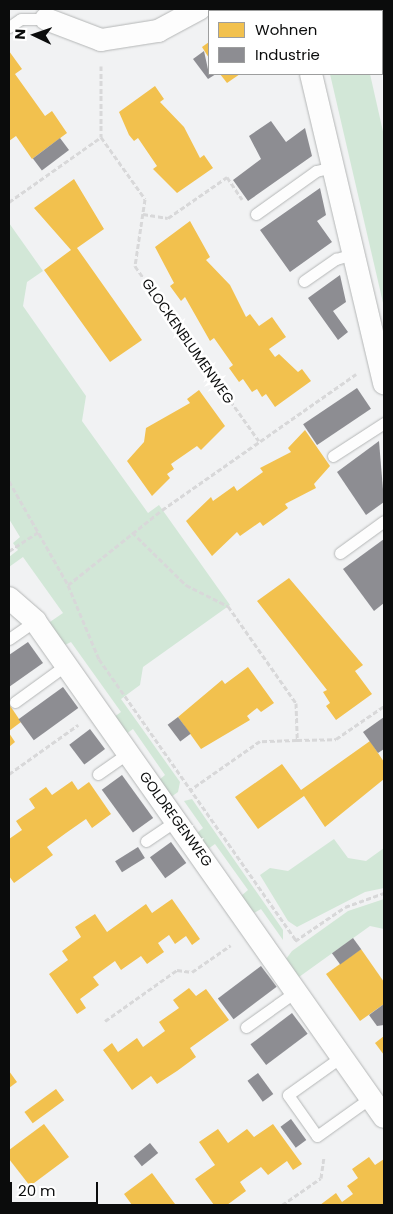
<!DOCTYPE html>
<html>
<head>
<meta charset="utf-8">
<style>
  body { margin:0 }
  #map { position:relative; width:393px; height:1214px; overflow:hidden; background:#f1f2f3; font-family:Poppins,sans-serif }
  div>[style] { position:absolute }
  .green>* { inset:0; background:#d2e7d7 }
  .homes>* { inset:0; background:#f2c14e; transform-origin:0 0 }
  .industry>* { inset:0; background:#8d8d92; transform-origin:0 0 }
  .path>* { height:3px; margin-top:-1.5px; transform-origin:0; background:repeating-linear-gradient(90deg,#d8d8d9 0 5px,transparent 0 7.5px) }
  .roads { filter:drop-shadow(0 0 1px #b4b6b6) drop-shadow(0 0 1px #b4b6b6) }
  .service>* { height:11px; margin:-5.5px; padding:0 5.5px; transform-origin:5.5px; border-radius:5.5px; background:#fdfdfd }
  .minor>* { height:22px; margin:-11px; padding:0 11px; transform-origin:11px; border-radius:11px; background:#fdfdfd }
  .rail>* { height:4px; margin-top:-2px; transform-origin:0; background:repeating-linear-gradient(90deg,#bbb 0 6px,transparent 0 12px) }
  span { translate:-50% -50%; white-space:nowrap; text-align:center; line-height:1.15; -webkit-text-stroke:5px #fff; paint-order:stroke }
  .street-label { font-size:14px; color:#0b0c0c }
  .frame { position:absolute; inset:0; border:10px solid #0b0c0c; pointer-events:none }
  .legend { position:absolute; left:208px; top:10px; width:175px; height:65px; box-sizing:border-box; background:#fff; border:1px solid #9d9e9e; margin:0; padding:6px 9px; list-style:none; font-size:15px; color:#0b0c0c }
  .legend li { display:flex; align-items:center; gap:10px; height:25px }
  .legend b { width:25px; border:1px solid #9d9e9e }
  .north { position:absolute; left:10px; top:10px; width:50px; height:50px; -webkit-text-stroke:4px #fff; paint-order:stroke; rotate:273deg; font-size:14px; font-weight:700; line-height:20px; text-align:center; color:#0b0c0c }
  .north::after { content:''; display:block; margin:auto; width:18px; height:22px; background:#0b0c0c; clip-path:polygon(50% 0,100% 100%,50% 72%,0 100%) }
  .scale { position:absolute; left:10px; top:1182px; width:88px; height:22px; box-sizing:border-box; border:2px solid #0b0c0c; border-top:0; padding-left:6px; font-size:15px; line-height:18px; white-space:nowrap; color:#0b0c0c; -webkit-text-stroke:4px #fff; paint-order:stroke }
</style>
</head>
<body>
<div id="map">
  <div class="green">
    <i style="clip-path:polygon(330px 74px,370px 74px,384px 136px,384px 307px)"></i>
    <i style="clip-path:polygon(9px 223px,43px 271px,27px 282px,23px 306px,86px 396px,82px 421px,148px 513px,159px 505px,230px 605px,143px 667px,140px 685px,121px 699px,180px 782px,178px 792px,171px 797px,159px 780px,165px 775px,133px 729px,126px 734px,114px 717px,121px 712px,71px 642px,63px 646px,47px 624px,63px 613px,23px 557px,9px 567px,9px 557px,18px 550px,13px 543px,20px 537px,9px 519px)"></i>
    <i style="clip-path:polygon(192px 799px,283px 930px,283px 940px,261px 909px,254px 913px,241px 896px,248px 890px,215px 844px,208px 849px,197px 833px,203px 828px,184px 801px)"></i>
    <i style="clip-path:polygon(334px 839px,348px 858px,366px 861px,384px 848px,384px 888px,365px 892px,297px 927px,288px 921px,260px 875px,270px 868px,288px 871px)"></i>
    <i style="clip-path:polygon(384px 899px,384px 929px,370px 926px,299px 977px,286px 959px,292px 951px,348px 911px)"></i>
  </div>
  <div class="homes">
    <i style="clip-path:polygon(209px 42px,209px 58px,202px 47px)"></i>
    <i style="clip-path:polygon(9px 51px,22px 69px,15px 74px,45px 116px,52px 111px,67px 133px,32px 159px,16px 136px,9px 141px)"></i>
    <i style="clip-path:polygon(220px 74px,240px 74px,227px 83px)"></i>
    <i style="clip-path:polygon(155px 86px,164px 99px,160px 102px,184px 127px,200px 158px,204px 155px,213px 168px,177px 193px,153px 169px,157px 166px,138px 138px,134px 141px,129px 135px,119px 112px)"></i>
    <i style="clip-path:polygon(74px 179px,104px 229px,77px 248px,142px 340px,110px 362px,44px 270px,71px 250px,34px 208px)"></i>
    <i style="clip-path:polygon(190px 221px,210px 257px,206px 260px,230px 285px,246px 317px,250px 314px,259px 326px,272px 317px,286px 337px,269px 349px,275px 357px,279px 354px,298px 372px,302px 369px,311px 381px,275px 407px,266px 394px,262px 397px,257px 389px,252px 392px,243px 379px,239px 382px,229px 368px,233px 365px,214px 338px,210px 341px,185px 297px,181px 301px,170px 286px,174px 283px,155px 247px)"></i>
    <i style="clip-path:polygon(199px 390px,225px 426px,201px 450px,197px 446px,171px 464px,174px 469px,167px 474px,170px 478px,152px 496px,127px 461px,144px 442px,146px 428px,190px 403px,187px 399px)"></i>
    <i style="clip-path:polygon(305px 430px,330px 466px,314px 484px,316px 488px,285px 504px,288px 508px,263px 526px,260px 522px,240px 536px,237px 532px,212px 556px,186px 521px,211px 497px,213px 501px,234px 486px,237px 491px,263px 472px,260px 468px,291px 452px,288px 448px)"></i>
    <i style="clip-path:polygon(289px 578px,363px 665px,355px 671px,372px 694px,336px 720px,326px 706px,330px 703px,323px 692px,327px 690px,257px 601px)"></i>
    <i style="clip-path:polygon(248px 667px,274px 703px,261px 712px,257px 708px,247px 716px,250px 720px,201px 749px,178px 717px,222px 680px,225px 684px)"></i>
    <i style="clip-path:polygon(9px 704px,21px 722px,9px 731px)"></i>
    <i style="clip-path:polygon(9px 733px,15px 742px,9px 747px)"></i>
    <i style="clip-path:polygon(370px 741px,384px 762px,384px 779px,325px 827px,304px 796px,258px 829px,235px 797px,282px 764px,301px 790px)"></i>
    <i style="clip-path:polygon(72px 781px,78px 790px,89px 782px,111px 814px,92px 828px,86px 819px,66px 833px,47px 847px,53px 855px,14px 883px,9px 876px,9px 839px,22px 830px,16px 821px,35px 808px,29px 799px,46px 787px,52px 795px)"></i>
    <i style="clip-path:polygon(172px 899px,200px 939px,192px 945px,186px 936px,175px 944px,169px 935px,158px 943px,164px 952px,147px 964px,141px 956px,121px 970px,115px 961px,93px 977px,99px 985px,80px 999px,86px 1008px,77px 1014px,49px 974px,68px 960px,62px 951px,81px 937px,75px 927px,95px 914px,107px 932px,146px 904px,152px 913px)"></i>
    <i style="clip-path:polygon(361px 949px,384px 982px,384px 1004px,360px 1021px,326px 974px)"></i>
    <i style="clip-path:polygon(189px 988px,196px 996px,206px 989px,229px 1020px,190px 1048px,196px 1057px,177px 1071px,157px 1084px,151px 1076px,132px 1090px,103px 1050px,112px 1043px,118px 1052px,137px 1038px,143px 1047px,165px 1031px,159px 1022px,179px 1008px,173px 1000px)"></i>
    <i style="clip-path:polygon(384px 1036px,384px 1055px,375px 1043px)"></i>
    <i style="clip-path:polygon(9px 1071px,17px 1082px,9px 1088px)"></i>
    <i style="left:56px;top:1089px;width:14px;height:39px;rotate:54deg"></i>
    <i style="clip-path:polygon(44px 1124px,69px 1157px,30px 1186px,9px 1159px,9px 1150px)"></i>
    <i style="clip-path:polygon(273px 1124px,302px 1164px,293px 1170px,287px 1161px,268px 1175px,261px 1167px,240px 1182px,246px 1191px,227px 1205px,214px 1205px,195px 1179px,215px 1165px,199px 1142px,218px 1129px,228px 1143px,247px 1129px,254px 1137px)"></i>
    <i style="clip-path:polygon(369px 1157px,375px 1165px,384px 1159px,384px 1205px,320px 1205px,336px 1193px,342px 1202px,353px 1194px,347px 1186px,358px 1178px,352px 1169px)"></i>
    <i style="clip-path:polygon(152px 1173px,175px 1204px,179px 1205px,132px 1205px,124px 1194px)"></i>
  </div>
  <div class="industry">
    <i style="clip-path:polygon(204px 51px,209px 74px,216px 74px,208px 79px,193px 59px)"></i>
    <i style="clip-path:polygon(271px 121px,286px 142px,305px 128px,312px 156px,248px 201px,233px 180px,261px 159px,249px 136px)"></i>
    <i style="left:60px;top:138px;width:15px;height:34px;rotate:53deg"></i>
    <i style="clip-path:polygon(320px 188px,326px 215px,317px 221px,332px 242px,290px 272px,260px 230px)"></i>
    <i style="clip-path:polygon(340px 275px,346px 302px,333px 311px,348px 332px,338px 340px,308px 298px)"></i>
    <i style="left:357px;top:388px;width:25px;height:65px;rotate:56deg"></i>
    <i style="clip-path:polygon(379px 441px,384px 502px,366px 515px,337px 472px)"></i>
    <i style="clip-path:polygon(384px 539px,384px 603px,374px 611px,343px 569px)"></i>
    <i style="clip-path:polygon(28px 642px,43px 663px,9px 687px,9px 655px)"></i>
    <i style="left:63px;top:687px;width:26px;height:55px;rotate:54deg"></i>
    <i style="left:178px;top:717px;width:21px;height:13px;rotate:53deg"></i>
    <i style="clip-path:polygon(384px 717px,384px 749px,378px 753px,363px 732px)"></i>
    <i style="left:90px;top:729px;width:25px;height:26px;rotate:53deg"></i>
    <i style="left:122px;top:775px;width:53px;height:25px;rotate:54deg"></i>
    <i style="left:171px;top:842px;width:26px;height:26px;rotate:54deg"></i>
    <i style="left:138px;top:847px;width:13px;height:27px;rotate:58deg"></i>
    <i style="left:353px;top:938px;width:14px;height:26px;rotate:54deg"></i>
    <i style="left:261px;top:966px;width:26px;height:54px;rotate:53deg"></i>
    <i style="clip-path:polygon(384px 1004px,384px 1025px,377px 1026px,369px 1015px)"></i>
    <i style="left:292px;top:1013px;width:26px;height:52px;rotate:53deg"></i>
    <i style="left:258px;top:1073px;width:26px;height:13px;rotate:54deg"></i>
    <i style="left:291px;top:1119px;width:26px;height:13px;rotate:54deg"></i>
    <i style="left:150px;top:1143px;width:13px;height:21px;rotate:51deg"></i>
  </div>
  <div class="path">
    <i style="left:101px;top:66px;width:71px;rotate:90deg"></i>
    <i style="left:101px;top:137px;width:76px;rotate:54.6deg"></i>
    <i style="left:145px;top:199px;width:68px;rotate:98.5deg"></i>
    <i style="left:135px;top:266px;width:214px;rotate:54.7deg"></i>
    <i style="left:9px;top:202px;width:113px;rotate:-35.2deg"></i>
    <i style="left:143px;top:214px;width:25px;rotate:9deg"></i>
    <i style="left:168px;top:218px;width:72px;rotate:-34.8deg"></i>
    <i style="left:227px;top:177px;width:27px;rotate:56deg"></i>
    <i style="left:9px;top:481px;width:120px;rotate:60.4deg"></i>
    <i style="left:68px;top:585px;width:80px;rotate:67.3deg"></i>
    <i style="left:99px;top:659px;width:343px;rotate:55deg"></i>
    <i style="left:132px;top:532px;width:76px;rotate:44.5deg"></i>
    <i style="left:186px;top:585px;width:47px;rotate:26.6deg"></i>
    <i style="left:228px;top:606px;width:118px;rotate:55deg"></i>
    <i style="left:296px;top:703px;width:37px;rotate:88deg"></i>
    <i style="left:297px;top:740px;width:37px;rotate:178deg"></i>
    <i style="left:260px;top:741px;width:85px;rotate:145deg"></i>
    <i style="left:9px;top:551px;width:35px;rotate:-33deg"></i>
    <i style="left:68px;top:585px;width:120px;rotate:-38.6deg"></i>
    <i style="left:162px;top:510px;width:237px;rotate:-35deg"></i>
    <i style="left:297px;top:740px;width:39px;rotate:-1deg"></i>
    <i style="left:336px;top:739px;width:58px;rotate:-34.5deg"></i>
    <i style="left:9px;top:774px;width:85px;rotate:-35.4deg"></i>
    <i style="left:295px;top:941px;width:60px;rotate:-34.2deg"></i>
    <i style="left:345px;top:907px;width:41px;rotate:-19.7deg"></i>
    <i style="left:105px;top:1021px;width:88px;rotate:-35.3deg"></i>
    <i style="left:177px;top:970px;width:15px;rotate:8deg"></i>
    <i style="left:192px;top:972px;width:47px;rotate:-34.7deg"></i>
    <i style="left:282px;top:1205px;width:47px;rotate:-34.7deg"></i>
    <i style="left:321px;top:1178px;width:22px;rotate:-82deg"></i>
  </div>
  <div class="roads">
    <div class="service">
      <i style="left:9px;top:27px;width:14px;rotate:-34deg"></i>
      <i style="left:21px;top:19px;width:25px"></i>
      <i style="left:256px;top:214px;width:74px;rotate:-35.6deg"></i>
      <i style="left:316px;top:171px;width:17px;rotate:-13deg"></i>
      <i style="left:304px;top:281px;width:39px;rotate:-35deg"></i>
      <i style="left:336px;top:259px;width:19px;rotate:-16deg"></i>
      <i style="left:333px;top:456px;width:61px;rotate:-32.9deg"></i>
      <i style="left:340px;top:553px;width:54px;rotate:-36deg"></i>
      <i style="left:9px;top:639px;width:32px;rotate:-35deg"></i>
      <i style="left:15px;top:702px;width:63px;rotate:-36deg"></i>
      <i style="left:98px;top:774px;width:38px;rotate:-35deg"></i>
      <i style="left:146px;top:841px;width:37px;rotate:-34deg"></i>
      <i style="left:246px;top:1027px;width:60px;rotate:-35.5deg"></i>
      <i style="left:341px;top:1057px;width:65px;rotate:144.4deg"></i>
      <i style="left:288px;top:1095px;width:50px;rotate:54.7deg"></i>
      <i style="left:317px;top:1136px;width:65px;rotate:-35.6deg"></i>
    </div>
    <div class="minor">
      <i style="left:296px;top:9px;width:2px;rotate:90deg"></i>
      <i style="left:46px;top:19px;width:59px;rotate:20.9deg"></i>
      <i style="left:101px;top:40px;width:58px;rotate:-9deg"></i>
      <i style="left:158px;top:31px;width:47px;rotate:-28.2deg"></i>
      <i style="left:311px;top:74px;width:318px;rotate:76.7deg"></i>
      <i style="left:9px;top:598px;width:35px;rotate:41deg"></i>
      <i style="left:35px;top:621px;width:606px;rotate:54.87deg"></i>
    </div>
  </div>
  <div class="rail">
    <i style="left:370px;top:9px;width:2px;rotate:63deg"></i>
    <i style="left:382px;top:58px;width:11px;rotate:80deg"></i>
  </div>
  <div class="street-label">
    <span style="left:188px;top:341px;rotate:55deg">GLOCKENBLUMENWEG</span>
    <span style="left:176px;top:819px;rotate:54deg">GOLDREGENWEG</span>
  </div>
  <div class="frame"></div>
  <ul class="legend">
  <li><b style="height:14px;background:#f2c14e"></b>Wohnen</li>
  <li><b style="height:14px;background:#8d8d92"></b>Industrie</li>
  </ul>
  <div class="north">N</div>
  <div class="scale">20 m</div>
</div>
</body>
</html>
